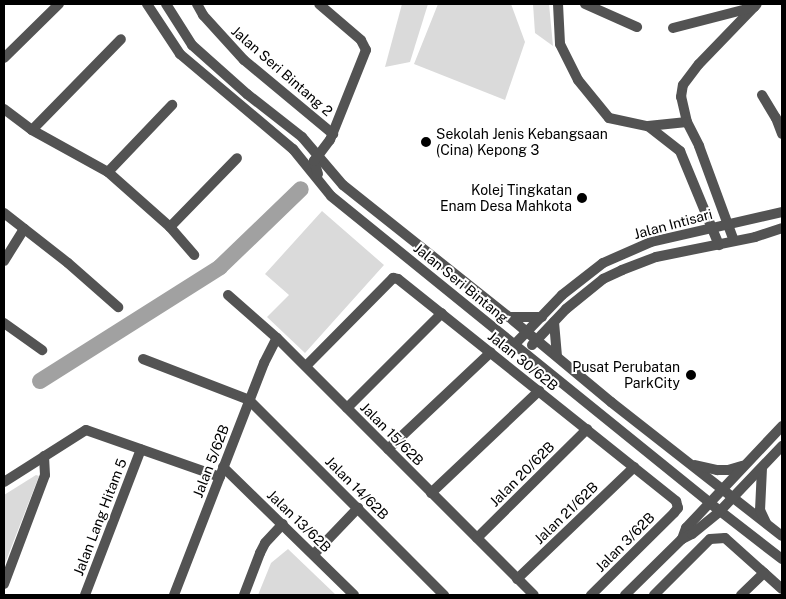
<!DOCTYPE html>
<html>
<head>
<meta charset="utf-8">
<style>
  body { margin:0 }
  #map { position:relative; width:786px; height:599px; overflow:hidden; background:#fff; font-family:"Public Sans",sans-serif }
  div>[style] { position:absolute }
  .green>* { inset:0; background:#dadada }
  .river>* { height:16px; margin:-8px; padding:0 8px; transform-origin:8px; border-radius:8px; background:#a1a1a1 }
  .minor>* { height:10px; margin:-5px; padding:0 5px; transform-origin:5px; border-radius:5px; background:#535353 }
  .dots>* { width:14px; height:14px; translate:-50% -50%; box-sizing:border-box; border:2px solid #fff; border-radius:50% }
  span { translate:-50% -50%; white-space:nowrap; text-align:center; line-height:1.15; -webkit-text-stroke:4px #fff; paint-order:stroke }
  .street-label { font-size:14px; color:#000 }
  .poi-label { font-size:14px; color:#000 }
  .left { translate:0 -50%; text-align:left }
  .right { translate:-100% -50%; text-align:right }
  .frame { position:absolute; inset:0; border:5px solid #000; pointer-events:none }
</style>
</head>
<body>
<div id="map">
  <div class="green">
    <i style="clip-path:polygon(402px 4px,428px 4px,410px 62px,385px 67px)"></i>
    <i style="clip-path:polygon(438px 4px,511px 4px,525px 42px,505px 100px,414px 64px)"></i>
    <i style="clip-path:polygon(533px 4px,549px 4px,553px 46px,535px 33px)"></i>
    <i style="clip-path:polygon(322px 211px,384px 265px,305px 353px,267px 317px,289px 295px,265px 274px)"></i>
    <i style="clip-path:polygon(36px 475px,39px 476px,4px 566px,4px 495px)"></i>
    <i style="clip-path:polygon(288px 549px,336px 595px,258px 595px,271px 563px)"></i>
  </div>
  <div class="river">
    <i style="left:40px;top:381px;width:213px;rotate:-32.3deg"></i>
    <i style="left:220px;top:267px;width:112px;rotate:-43.9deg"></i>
  </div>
  <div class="minor">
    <i style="left:147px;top:4px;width:60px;rotate:56.6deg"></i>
    <i style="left:180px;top:54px;width:148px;rotate:40.1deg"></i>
    <i style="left:293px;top:149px;width:60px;rotate:51deg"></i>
    <i style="left:331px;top:196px;width:489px;rotate:39deg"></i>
    <i style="left:711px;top:504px;width:90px;rotate:37.8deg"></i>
    <i style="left:166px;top:4px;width:49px;rotate:57.6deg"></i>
    <i style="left:192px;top:45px;width:74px;rotate:41.7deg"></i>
    <i style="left:247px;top:94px;width:70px;rotate:38deg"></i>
    <i style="left:302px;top:137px;width:63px;rotate:49.5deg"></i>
    <i style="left:343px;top:185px;width:212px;rotate:38.5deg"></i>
    <i style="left:509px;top:317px;width:133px;rotate:39.8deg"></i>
    <i style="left:611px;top:402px;width:217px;rotate:38.1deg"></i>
    <i style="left:197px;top:4px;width:13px;rotate:61deg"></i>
    <i style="left:203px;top:15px;width:61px;rotate:47.7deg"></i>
    <i style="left:244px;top:60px;width:116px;rotate:39.7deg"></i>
    <i style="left:558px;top:4px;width:40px;rotate:87.1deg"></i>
    <i style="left:560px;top:44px;width:40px;rotate:63.4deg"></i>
    <i style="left:578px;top:80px;width:49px;rotate:50.8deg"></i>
    <i style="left:609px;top:118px;width:40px;rotate:12deg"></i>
    <i style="left:648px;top:126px;width:39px;rotate:-6deg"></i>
    <i style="left:687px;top:122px;width:26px;rotate:-103deg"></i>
    <i style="left:681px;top:97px;width:12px;rotate:-81deg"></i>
    <i style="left:683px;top:85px;width:26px;rotate:-53deg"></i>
    <i style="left:699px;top:64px;width:83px;rotate:-46deg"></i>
    <i style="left:585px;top:4px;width:57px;rotate:23.9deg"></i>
    <i style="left:673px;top:28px;width:84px;rotate:-14.5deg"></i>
    <i style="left:4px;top:58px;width:77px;rotate:-44.5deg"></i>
    <i style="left:762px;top:95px;width:27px;rotate:59deg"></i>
    <i style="left:776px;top:118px;width:17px;rotate:69deg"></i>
    <i style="left:4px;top:109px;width:35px;rotate:37deg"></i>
    <i style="left:32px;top:130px;width:87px;rotate:28.9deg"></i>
    <i style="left:108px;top:172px;width:83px;rotate:41.6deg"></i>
    <i style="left:170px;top:227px;width:37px;rotate:49deg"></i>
    <i style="left:687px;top:122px;width:27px;rotate:63deg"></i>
    <i style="left:699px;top:146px;width:101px;rotate:69.8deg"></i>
    <i style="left:648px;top:126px;width:41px;rotate:38deg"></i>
    <i style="left:680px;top:151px;width:102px;rotate:67.5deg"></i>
    <i style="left:32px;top:130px;width:127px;rotate:-45.6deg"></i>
    <i style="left:108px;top:172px;width:93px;rotate:-46.3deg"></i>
    <i style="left:318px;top:174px;width:14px;rotate:-107deg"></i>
    <i style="left:314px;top:161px;width:26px;rotate:-53deg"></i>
    <i style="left:330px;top:140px;width:97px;rotate:-68.2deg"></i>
    <i style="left:366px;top:50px;width:11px;rotate:-117deg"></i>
    <i style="left:361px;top:40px;width:55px;rotate:-139.4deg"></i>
    <i style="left:4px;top:213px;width:81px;rotate:38deg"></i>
    <i style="left:68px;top:263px;width:67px;rotate:41.3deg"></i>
    <i style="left:170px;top:227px;width:96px;rotate:-45.8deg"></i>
    <i style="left:4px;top:261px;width:38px;rotate:-58deg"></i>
    <i style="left:228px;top:295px;width:65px;rotate:41.3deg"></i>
    <i style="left:277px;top:338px;width:363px;rotate:45deg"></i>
    <i style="left:510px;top:317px;width:32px"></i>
    <i style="left:554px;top:322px;width:34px;rotate:85deg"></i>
    <i style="left:4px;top:323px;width:47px;rotate:35.4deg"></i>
    <i style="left:515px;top:344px;width:68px;rotate:-46.2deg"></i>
    <i style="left:562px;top:295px;width:52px;rotate:-38deg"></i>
    <i style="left:603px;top:263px;width:52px;rotate:-23.6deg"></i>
    <i style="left:651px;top:242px;width:134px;rotate:-12.9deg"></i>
    <i style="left:532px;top:345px;width:50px;rotate:-46.6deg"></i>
    <i style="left:566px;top:309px;width:48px;rotate:-39deg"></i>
    <i style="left:603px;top:279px;width:21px;rotate:-25deg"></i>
    <i style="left:622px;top:270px;width:36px;rotate:-21deg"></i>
    <i style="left:656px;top:257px;width:101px;rotate:-11.4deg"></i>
    <i style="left:755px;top:237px;width:28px;rotate:-18deg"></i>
    <i style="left:143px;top:359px;width:114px;rotate:21.1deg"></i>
    <i style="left:249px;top:400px;width:276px;rotate:45deg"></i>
    <i style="left:306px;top:366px;width:124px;rotate:-45.3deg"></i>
    <i style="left:393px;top:278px;width:5px;rotate:11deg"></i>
    <i style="left:398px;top:279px;width:356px;rotate:38.6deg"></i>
    <i style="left:676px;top:501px;width:7px;rotate:74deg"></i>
    <i style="left:678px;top:508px;width:6px;rotate:129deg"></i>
    <i style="left:674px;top:513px;width:117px;rotate:135.3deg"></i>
    <i style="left:347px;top:408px;width:134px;rotate:-45deg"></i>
    <i style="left:388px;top:449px;width:141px;rotate:-43.3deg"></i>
    <i style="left:695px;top:465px;width:23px;rotate:13deg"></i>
    <i style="left:717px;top:470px;width:11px"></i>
    <i style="left:728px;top:470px;width:15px;rotate:-16deg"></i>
    <i style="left:223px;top:467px;width:183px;rotate:44.3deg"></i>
    <i style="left:762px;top:468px;width:42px;rotate:92.7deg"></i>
    <i style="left:760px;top:510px;width:14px;rotate:65deg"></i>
    <i style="left:4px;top:482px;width:97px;rotate:-32.4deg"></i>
    <i style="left:86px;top:430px;width:142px;rotate:19.3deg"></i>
    <i style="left:431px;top:493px;width:149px;rotate:-43.4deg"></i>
    <i style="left:477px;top:538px;width:155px;rotate:-44.7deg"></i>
    <i style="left:682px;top:539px;width:12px;rotate:-70deg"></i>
    <i style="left:686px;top:528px;width:140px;rotate:-46.7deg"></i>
    <i style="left:314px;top:554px;width:64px;rotate:-46.3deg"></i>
    <i style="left:517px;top:579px;width:162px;rotate:-43.7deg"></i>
    <i style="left:4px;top:584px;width:116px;rotate:-69.4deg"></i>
    <i style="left:45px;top:475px;width:19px;rotate:-93deg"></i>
    <i style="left:85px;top:595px;width:156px;rotate:-69deg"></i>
    <i style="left:174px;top:595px;width:249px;rotate:-68.8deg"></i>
    <i style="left:264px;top:363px;width:28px;rotate:-63deg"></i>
    <i style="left:244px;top:595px;width:45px;rotate:-69.1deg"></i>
    <i style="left:260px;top:553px;width:11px;rotate:-63deg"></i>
    <i style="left:265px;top:543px;width:26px;rotate:-47deg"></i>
    <i style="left:625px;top:595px;width:80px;rotate:-44.5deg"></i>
    <i style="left:682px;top:539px;width:11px;rotate:-27deg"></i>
    <i style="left:692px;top:534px;width:36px;rotate:-39deg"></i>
    <i style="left:720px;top:511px;width:90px;rotate:-46.4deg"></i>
    <i style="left:654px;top:595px;width:79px;rotate:-45deg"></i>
    <i style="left:710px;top:539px;width:15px;rotate:-4deg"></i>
    <i style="left:725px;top:538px;width:76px;rotate:41.8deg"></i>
    <i style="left:741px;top:595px;width:32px;rotate:-44deg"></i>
  </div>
  <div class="dots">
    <i style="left:426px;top:142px;background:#000"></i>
    <i style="left:582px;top:198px;background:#000"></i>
    <i style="left:691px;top:375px;background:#000"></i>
  </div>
  <div class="street-label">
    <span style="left:282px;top:71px;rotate:41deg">Jalan Seri Bintang 2</span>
    <span style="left:673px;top:224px;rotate:-15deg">Jalan Intisari</span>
    <span style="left:461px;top:283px;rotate:39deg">Jalan Seri Bintang</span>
    <span style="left:523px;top:361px;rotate:39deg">Jalan 30/62B</span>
    <span style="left:392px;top:434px;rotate:45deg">Jalan 15/62B</span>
    <span style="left:211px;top:461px;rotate:-69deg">Jalan 5/62B</span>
    <span style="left:522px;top:474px;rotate:-45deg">Jalan 20/62B</span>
    <span style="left:357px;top:488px;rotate:45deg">Jalan 14/62B</span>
    <span style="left:566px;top:513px;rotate:-44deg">Jalan 21/62B</span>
    <span style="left:100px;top:517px;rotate:-69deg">Jalan Lang Hitam 5</span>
    <span style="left:299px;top:521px;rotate:44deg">Jalan 13/62B</span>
    <span style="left:625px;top:542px;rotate:-45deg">Jalan 3/62B</span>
  </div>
  <div class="poi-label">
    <span class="left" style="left:436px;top:142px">Sekolah Jenis Kebangsaan<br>(Cina) Kepong 3</span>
    <span class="right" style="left:572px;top:198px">Kolej Tingkatan<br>Enam Desa Mahkota</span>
    <span class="right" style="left:680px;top:375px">Pusat Perubatan<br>ParkCity</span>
  </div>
  <div class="frame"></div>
</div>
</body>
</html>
